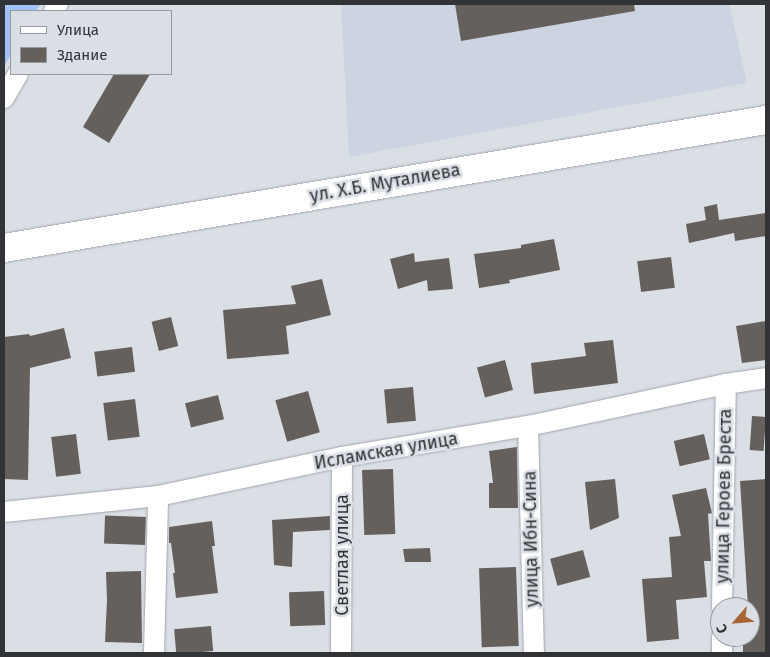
<!DOCTYPE html>
<html>
<head>
<meta charset="utf-8">
<style>
  body { margin:0 }
  #map { position:relative; width:770px; height:657px; overflow:hidden; background:#dadee5; font-family:"Fira Sans",sans-serif }
  div>[style] { position:absolute }
  .built>* { inset:0; background:#ccd4e1 }
  .green>* { inset:0; background:#a1c2f6 }
  .building>* { inset:0; background:#66605c; transform-origin:0 0 }
  .roads { filter:drop-shadow(0 0 1px #a1a5ac) drop-shadow(0 0 1px #a1a5ac) }
  .street>* { height:20px; margin:-10px; padding:0 10px; transform-origin:10px; border-radius:10px; background:#fff }
  .primary>* { height:28px; margin:-14px; padding:0 14px; transform-origin:14px; border-radius:14px; background:#fff }
  span { translate:-50% -50%; white-space:nowrap; text-align:center; line-height:1.15; -webkit-text-stroke:5px #dadee5; paint-order:stroke }
  .street-label { font-size:18px; color:#313336 }
  .frame { position:absolute; inset:0; border:5px solid #313336; pointer-events:none }
  .legend { position:absolute; left:10px; top:10px; width:162px; height:65px; box-sizing:border-box; background:#dadee5; border:1px solid #969a9f; margin:0; padding:6px 9px; list-style:none; font-size:15px; color:#313336 }
  .legend li { display:flex; align-items:center; gap:10px; height:25px }
  .legend b { width:25px; border:1px solid #969a9f }
  .north { position:absolute; left:710px; top:597px; width:50px; height:50px; box-sizing:border-box; background:#dadee5; border:1px solid #969a9f; border-radius:50%; rotate:243deg; font-size:14px; font-weight:700; line-height:20px; text-align:center; color:#313336 }
  .north::after { content:''; display:block; margin:auto; width:18px; height:22px; background:#a96633; clip-path:polygon(50% 0,100% 100%,50% 72%,0 100%) }
</style>
</head>
<body>
<div id="map">
  <div class="built">
    <i style="clip-path:polygon(341px 4px,729px 4px,747px 83px,349px 157px)"></i>
  </div>
  <div class="green">
    <i style="clip-path:polygon(4px 4px,41px 4px,36px 11px,11px 11px,11px 54px,4px 67px)"></i>
  </div>
  <div class="building">
    <i style="clip-path:polygon(455px 4px,634px 4px,635px 11px,461px 41px)"></i>
    <i style="clip-path:polygon(114px 74px,150px 74px,109px 143px,83px 127px)"></i>
    <i style="clip-path:polygon(717px 204px,719px 220px,766px 213px,766px 236px,735px 241px,734px 233px,689px 243px,686px 224px,706px 220px,704px 207px)"></i>
    <i style="clip-path:polygon(554px 239px,560px 270px,509px 280px,510px 283px,479px 288px,474px 254px,521px 248px,521px 245px)"></i>
    <i style="clip-path:polygon(414px 253px,415px 262px,449px 258px,453px 289px,428px 291px,427px 280px,398px 289px,390px 259px)"></i>
    <i style="left:671px;top:257px;width:31px;height:34px;rotate:83deg"></i>
    <i style="clip-path:polygon(322px 279px,331px 315px,286px 326px,289px 354px,227px 359px,223px 310px,296px 304px,291px 286px)"></i>
    <i style="left:171px;top:317px;width:30px;height:20px;rotate:76deg"></i>
    <i style="clip-path:polygon(766px 321px,766px 360px,742px 363px,736px 326px)"></i>
    <i style="clip-path:polygon(64px 328px,71px 358px,30px 368px,28px 480px,4px 479px,4px 337px,29px 334px,30px 336px)"></i>
    <i style="clip-path:polygon(613px 340px,618px 383px,534px 394px,531px 363px,586px 356px,584px 343px)"></i>
    <i style="left:132px;top:347px;width:25px;height:38px;rotate:83deg"></i>
    <i style="left:505px;top:360px;width:31px;height:29px;rotate:75deg"></i>
    <i style="left:413px;top:387px;width:34px;height:29px;rotate:85deg"></i>
    <i style="left:308px;top:391px;width:43px;height:34px;rotate:74deg"></i>
    <i style="left:218px;top:395px;width:25px;height:34px;rotate:76deg"></i>
    <i style="left:135px;top:399px;width:38px;height:32px;rotate:83deg"></i>
    <i style="left:752px;top:416px;width:14px;height:34px;rotate:4deg"></i>
    <i style="left:76px;top:434px;width:40px;height:25px;rotate:83deg"></i>
    <i style="left:704px;top:434px;width:26px;height:31px;rotate:77deg"></i>
    <i style="clip-path:polygon(517px 447px,518px 508px,489px 508px,489px 483px,493px 483px,489px 451px)"></i>
    <i style="left:393px;top:469px;width:65px;height:31px;rotate:88deg"></i>
    <i style="clip-path:polygon(615px 479px,619px 518px,590px 530px,585px 482px)"></i>
    <i style="clip-path:polygon(766px 479px,766px 653px,743px 653px,743px 637px,750px 637px,750px 607px,748px 607px,740px 481px)"></i>
    <i style="clip-path:polygon(706px 488px,712px 513px,708px 514px,711px 561px,704px 561px,707px 597px,676px 600px,679px 639px,647px 642px,642px 579px,672px 577px,669px 537px,681px 536px,672px 495px)"></i>
    <i style="clip-path:polygon(330px 516px,330px 530px,293px 532px,292px 567px,274px 565px,272px 520px)"></i>
    <i style="left:146px;top:517px;width:28px;height:41px;rotate:92deg"></i>
    <i style="clip-path:polygon(212px 521px,215px 546px,212px 546px,218px 593px,176px 598px,173px 573px,175px 573px,171px 543px,169px 543px,169px 527px)"></i>
    <i style="clip-path:polygon(430px 548px,431px 562px,405px 562px,403px 549px)"></i>
    <i style="left:583px;top:550px;width:28px;height:34px;rotate:75deg"></i>
    <i style="left:516px;top:567px;width:79px;height:37px;rotate:88deg"></i>
    <i style="clip-path:polygon(141px 571px,142px 643px,105px 642px,107px 600px,106px 572px)"></i>
    <i style="left:324px;top:591px;width:34px;height:35px;rotate:88deg"></i>
    <i style="left:211px;top:626px;width:25px;height:37px;rotate:85deg"></i>
  </div>
  <div class="roads">
    <div class="street">
      <i style="left:54px;top:11px;width:8px;rotate:-60deg"></i>
      <i style="left:4px;top:98px;width:28px;rotate:-60deg"></i>
      <i style="left:528px;top:426px;width:227px;rotate:88.5deg"></i>
      <i style="left:4px;top:512px;width:155px;rotate:-5.9deg"></i>
      <i style="left:158px;top:496px;width:188px;rotate:-12deg"></i>
      <i style="left:342px;top:457px;width:189px;rotate:-9.5deg"></i>
      <i style="left:528px;top:426px;width:202px;rotate:-12deg"></i>
      <i style="left:726px;top:384px;width:40px;rotate:-8.5deg"></i>
      <i style="left:722px;top:607px;width:223px;rotate:-89deg"></i>
      <i style="left:154px;top:653px;width:157px;rotate:-88.5deg"></i>
      <i style="left:341px;top:653px;width:196px;rotate:-89.7deg"></i>
      <i style="left:722px;top:653px;width:16px;rotate:-90deg"></i>
    </div>
    <div class="primary">
      <i style="left:4px;top:248px;width:773px;rotate:-9.54deg"></i>
    </div>
  </div>
  <div class="street-label">
    <span style="left:385px;top:183px;rotate:-10deg">ул. Х.Б. Муталиева</span>
    <span style="left:386px;top:451px;rotate:-10deg">Исламская улица</span>
    <span style="left:724px;top:496px;rotate:-89deg">улица Героев Бреста</span>
    <span style="left:531px;top:539px;rotate:-91deg">улица Ибн-Сина</span>
    <span style="left:342px;top:555px;rotate:-90deg">Светлая улица</span>
  </div>
  <div class="frame"></div>
  <ul class="legend">
  <li><b style="height:6px;background:#fff"></b>Улица</li>
  <li><b style="height:14px;background:#66605c"></b>Здание</li>
  </ul>
  <div class="north">С</div>
</div>
</body>
</html>
